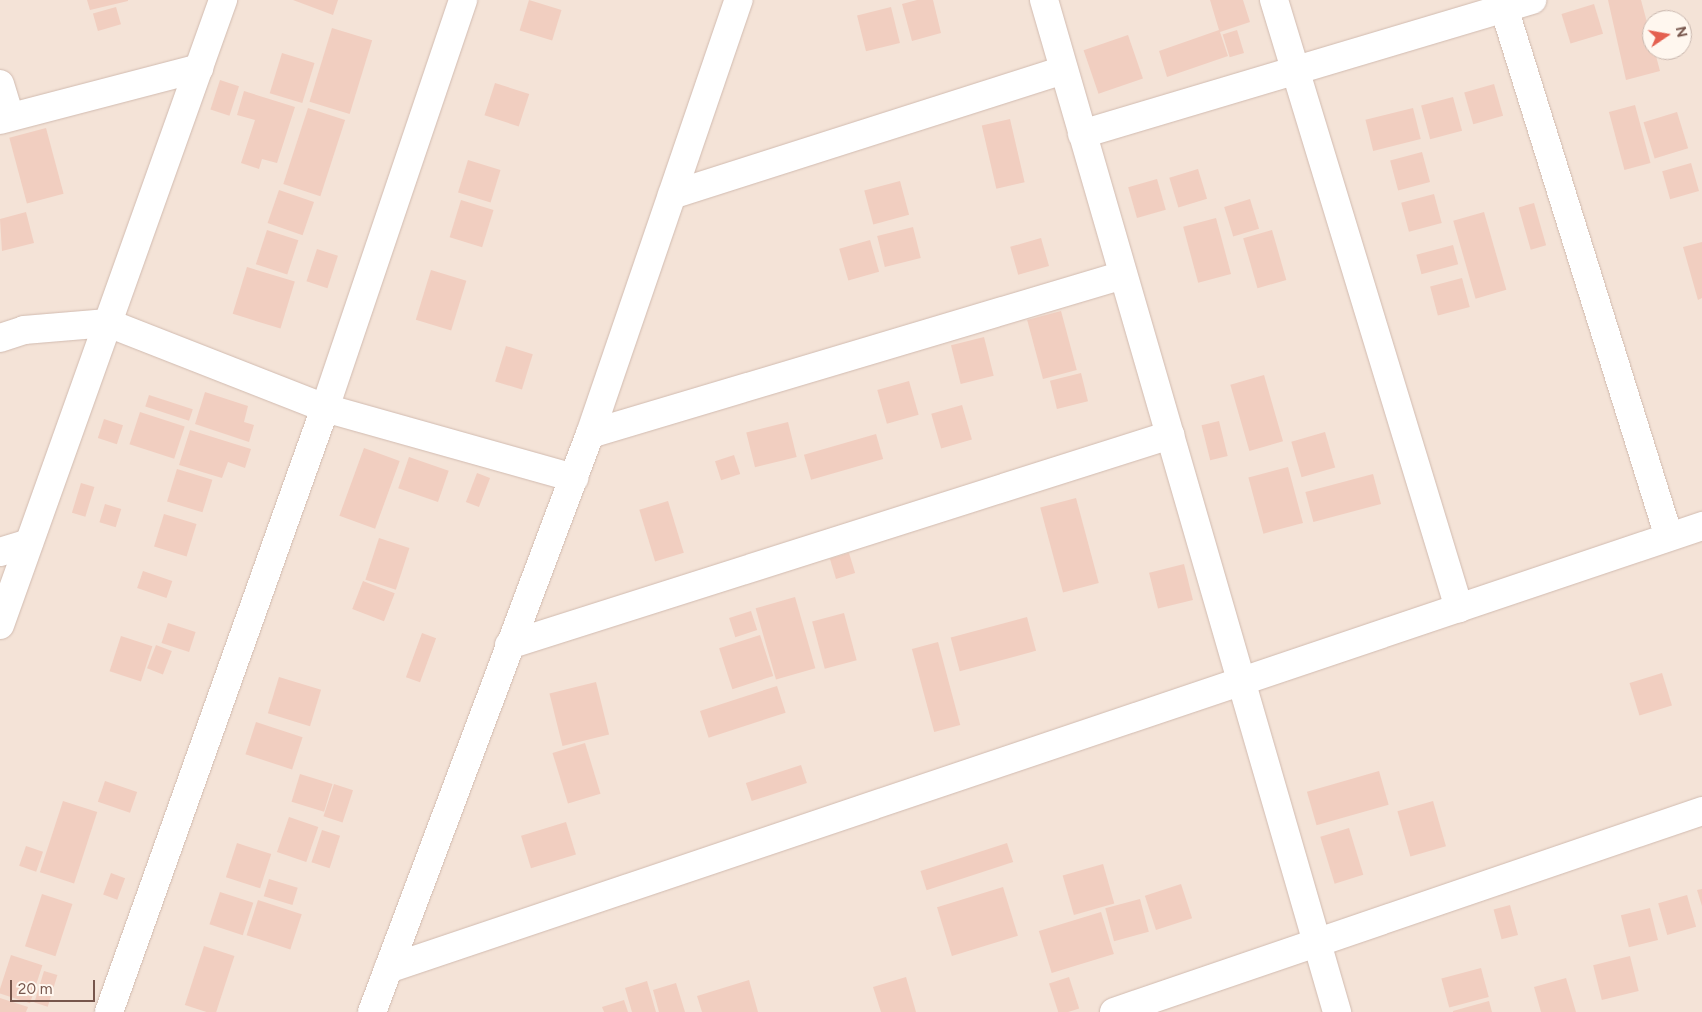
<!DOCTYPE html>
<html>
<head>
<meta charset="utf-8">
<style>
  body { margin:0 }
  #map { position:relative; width:1702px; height:1012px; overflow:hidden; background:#fcf2e9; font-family:Figtree,sans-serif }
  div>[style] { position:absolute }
  .residential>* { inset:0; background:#f4e3d7 }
  .building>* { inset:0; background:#f1cec0; transform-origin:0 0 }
  .roads { filter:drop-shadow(0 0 1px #d1bbb0) drop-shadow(0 0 1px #d1bbb0) }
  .minor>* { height:28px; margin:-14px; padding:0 14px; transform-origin:14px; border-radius:14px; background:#fff }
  span { translate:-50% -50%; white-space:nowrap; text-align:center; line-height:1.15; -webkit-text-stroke:4px #fff7ef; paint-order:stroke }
  .north { position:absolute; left:1642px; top:10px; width:50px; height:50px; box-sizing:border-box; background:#fff7ef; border:1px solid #c9b7ae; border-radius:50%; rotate:78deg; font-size:14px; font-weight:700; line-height:20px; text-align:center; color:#77564c }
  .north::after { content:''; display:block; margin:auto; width:18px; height:22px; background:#e46050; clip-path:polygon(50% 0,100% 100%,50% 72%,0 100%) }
  .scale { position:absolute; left:10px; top:980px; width:85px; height:22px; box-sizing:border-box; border:2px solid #77564c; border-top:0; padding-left:6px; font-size:15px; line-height:18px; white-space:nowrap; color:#77564c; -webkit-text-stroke:4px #fff7ef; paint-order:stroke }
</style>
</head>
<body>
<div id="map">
  <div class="residential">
    <i style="clip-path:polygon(evenodd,0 0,1702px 0,1702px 1012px,0 1012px,0 0,1652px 20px,1682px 20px,1682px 50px,1652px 50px,1652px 20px)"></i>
  </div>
  <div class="building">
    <i style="clip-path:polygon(87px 0,128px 0,128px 1px,90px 10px)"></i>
    <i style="clip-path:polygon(293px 0,338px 0,333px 15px)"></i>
    <i style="left:529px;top:0;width:34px;height:32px;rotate:17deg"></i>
    <i style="clip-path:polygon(917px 0,933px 0,941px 33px,912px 41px,902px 4px)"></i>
    <i style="clip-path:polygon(1210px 0,1243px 0,1250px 22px,1220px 32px,1228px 56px,1167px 77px,1159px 51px,1219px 30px)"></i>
    <i style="clip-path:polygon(1608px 0,1641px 0,1660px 71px,1626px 80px)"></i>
    <i style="left:1594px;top:4px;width:31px;height:34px;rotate:73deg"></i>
    <i style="left:116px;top:7px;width:18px;height:24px;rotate:74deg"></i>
    <i style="left:891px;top:7px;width:37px;height:35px;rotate:76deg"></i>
    <i style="left:332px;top:28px;width:42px;height:77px;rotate:17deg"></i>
    <i style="left:1237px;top:30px;width:24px;height:15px;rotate:73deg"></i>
    <i style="left:1128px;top:35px;width:46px;height:47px;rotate:71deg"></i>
    <i style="left:282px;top:53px;width:34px;height:42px;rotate:17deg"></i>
    <i style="left:220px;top:80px;width:20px;height:31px;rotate:18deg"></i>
    <i style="left:495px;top:83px;width:36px;height:34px;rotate:18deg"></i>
    <i style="left:1494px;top:84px;width:33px;height:31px;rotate:74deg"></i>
    <i style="clip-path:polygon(244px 91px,295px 107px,277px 163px,262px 159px,259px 169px,241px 163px,255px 120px,237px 115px)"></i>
    <i style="left:1453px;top:97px;width:35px;height:33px;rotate:75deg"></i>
    <i style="left:1635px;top:105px;width:60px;height:27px;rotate:75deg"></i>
    <i style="left:308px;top:108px;width:39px;height:80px;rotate:18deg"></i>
    <i style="left:1413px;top:108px;width:32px;height:49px;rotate:76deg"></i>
    <i style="left:1677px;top:112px;width:38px;height:35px;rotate:73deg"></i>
    <i style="left:1010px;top:119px;width:65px;height:29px;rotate:77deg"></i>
    <i style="left:46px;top:128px;width:68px;height:38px;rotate:75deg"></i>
    <i style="left:1422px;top:152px;width:31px;height:33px;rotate:75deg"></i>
    <i style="left:468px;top:160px;width:34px;height:34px;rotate:17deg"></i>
    <i style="left:1691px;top:163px;width:29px;height:30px;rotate:74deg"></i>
    <i style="left:1198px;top:169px;width:31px;height:30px;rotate:73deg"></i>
    <i style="left:1157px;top:179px;width:32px;height:30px;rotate:74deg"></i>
    <i style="left:900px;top:181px;width:35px;height:37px;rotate:75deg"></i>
    <i style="left:279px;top:190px;width:37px;height:35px;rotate:19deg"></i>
    <i style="left:1434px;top:194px;width:30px;height:34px;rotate:75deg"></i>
    <i style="left:1250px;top:199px;width:31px;height:27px;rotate:73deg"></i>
    <i style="left:461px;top:200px;width:34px;height:39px;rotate:17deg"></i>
    <i style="left:1534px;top:203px;width:44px;height:16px;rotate:74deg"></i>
    <i style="clip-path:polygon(26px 212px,34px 243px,2px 251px,0 219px)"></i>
    <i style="left:1484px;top:212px;width:81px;height:32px;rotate:74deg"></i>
    <i style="left:1216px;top:218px;width:58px;height:34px;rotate:75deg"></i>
    <i style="left:913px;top:227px;width:32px;height:37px;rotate:76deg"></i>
    <i style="left:267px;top:230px;width:33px;height:36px;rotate:18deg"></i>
    <i style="left:1272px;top:230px;width:52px;height:30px;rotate:74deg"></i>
    <i style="left:1041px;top:238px;width:29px;height:32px;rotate:74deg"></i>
    <i style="left:870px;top:240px;width:33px;height:32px;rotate:74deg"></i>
    <i style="clip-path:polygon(1702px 242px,1702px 298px,1698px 300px,1683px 247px)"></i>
    <i style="left:1453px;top:245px;width:20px;height:38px;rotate:75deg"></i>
    <i style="left:317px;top:249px;width:22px;height:34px;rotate:18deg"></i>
    <i style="left:247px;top:267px;width:50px;height:49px;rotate:17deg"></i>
    <i style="left:431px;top:270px;width:37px;height:52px;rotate:17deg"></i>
    <i style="left:1462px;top:278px;width:30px;height:33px;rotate:75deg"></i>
    <i style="left:1061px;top:311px;width:61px;height:35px;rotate:75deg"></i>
    <i style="left:984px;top:337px;width:40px;height:34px;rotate:76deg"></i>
    <i style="left:506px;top:346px;width:28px;height:37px;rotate:17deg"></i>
    <i style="left:1081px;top:373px;width:29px;height:32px;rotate:76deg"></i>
    <i style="left:1264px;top:375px;width:69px;height:35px;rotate:74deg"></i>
    <i style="left:909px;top:381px;width:35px;height:33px;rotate:74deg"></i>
    <i style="clip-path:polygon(205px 392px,248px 406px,244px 422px,254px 425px,249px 442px,195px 424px)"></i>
    <i style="left:149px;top:395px;width:46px;height:12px;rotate:18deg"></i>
    <i style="left:962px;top:405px;width:36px;height:32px;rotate:74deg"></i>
    <i style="left:140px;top:412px;width:47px;height:34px;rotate:18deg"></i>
    <i style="left:104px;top:419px;width:20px;height:20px;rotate:18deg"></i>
    <i style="left:1219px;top:421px;width:36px;height:18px;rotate:76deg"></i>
    <i style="left:788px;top:422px;width:36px;height:43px;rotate:76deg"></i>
    <i style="clip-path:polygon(190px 430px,251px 449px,245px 468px,228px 462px,222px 478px,179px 465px)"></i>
    <i style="left:1325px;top:432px;width:37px;height:35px;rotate:74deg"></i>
    <i style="left:876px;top:434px;width:26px;height:75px;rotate:74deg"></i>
    <i style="left:364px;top:448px;width:38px;height:72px;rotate:20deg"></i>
    <i style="left:734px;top:455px;width:20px;height:20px;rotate:72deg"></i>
    <i style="left:409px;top:457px;width:42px;height:33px;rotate:19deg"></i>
    <i style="left:1288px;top:467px;width:58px;height:41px;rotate:75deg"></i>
    <i style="left:177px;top:469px;width:37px;height:34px;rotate:17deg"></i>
    <i style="left:477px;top:473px;width:14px;height:31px;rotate:21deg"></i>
    <i style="left:1373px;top:474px;width:31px;height:70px;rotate:75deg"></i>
    <i style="left:81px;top:483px;width:14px;height:31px;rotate:17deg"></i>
    <i style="left:1076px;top:498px;width:88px;height:37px;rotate:75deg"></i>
    <i style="left:668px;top:501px;width:54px;height:30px;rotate:73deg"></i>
    <i style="left:105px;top:504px;width:17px;height:19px;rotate:17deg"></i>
    <i style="left:164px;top:514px;width:34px;height:34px;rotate:17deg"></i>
    <i style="left:379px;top:538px;width:32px;height:44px;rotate:18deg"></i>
    <i style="left:849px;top:553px;width:21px;height:20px;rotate:73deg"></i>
    <i style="left:1184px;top:564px;width:37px;height:36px;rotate:76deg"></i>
    <i style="left:143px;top:571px;width:31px;height:18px;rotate:19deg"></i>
    <i style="left:363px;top:581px;width:34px;height:30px;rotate:21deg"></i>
    <i style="left:795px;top:597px;width:74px;height:41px;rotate:74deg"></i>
    <i style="left:751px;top:611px;width:20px;height:23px;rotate:72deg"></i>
    <i style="left:844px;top:613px;width:49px;height:33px;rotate:75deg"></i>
    <i style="left:1027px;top:617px;width:35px;height:79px;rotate:75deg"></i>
    <i style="left:168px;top:623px;width:29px;height:21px;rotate:18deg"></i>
    <i style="left:422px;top:633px;width:15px;height:47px;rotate:20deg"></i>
    <i style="left:760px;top:635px;width:43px;height:43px;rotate:72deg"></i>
    <i style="left:121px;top:636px;width:33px;height:37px;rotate:18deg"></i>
    <i style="left:938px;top:642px;width:86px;height:27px;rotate:75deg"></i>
    <i style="left:156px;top:645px;width:17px;height:25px;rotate:21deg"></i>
    <i style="left:1662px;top:673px;width:34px;height:34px;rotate:73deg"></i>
    <i style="left:279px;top:677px;width:44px;height:38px;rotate:17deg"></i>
    <i style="left:596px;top:682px;width:54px;height:48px;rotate:76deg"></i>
    <i style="left:777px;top:686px;width:28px;height:81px;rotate:72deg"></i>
    <i style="left:256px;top:722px;width:49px;height:34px;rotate:18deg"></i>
    <i style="left:585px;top:743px;width:53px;height:34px;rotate:73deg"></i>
    <i style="left:801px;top:765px;width:19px;height:58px;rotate:72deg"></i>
    <i style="left:1379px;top:771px;width:35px;height:75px;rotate:74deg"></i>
    <i style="left:300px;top:774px;width:34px;height:29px;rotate:17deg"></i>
    <i style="left:105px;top:781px;width:34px;height:22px;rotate:19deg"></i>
    <i style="left:334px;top:784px;width:20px;height:34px;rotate:18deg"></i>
    <i style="left:63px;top:801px;width:36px;height:75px;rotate:18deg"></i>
    <i style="left:1433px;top:801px;width:47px;height:37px;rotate:74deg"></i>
    <i style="left:289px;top:817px;width:31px;height:37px;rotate:19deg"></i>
    <i style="left:566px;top:822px;width:34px;height:47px;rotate:73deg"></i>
    <i style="left:1349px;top:828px;width:49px;height:30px;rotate:73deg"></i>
    <i style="left:322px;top:830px;width:19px;height:34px;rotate:18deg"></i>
    <i style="left:237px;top:843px;width:36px;height:36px;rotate:18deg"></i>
    <i style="left:1007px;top:843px;width:20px;height:91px;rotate:72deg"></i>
    <i style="left:26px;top:846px;width:18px;height:21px;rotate:19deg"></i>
    <i style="left:1103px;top:864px;width:41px;height:42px;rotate:74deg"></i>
    <i style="left:111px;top:873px;width:15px;height:23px;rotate:20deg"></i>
    <i style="left:269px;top:879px;width:30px;height:18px;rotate:17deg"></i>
    <i style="left:1181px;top:884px;width:36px;height:38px;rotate:72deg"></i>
    <i style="left:1003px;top:887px;width:51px;height:69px;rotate:73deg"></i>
    <i style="clip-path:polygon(1702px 889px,1702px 906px,1697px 890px)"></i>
    <i style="left:220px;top:892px;width:35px;height:34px;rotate:18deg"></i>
    <i style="left:42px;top:894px;width:32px;height:55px;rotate:18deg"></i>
    <i style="left:1687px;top:895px;width:33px;height:30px;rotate:74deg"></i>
    <i style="left:1140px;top:899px;width:34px;height:36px;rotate:75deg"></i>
    <i style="left:258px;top:900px;width:46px;height:37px;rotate:18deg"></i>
    <i style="left:1510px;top:905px;width:31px;height:17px;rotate:75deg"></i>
    <i style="left:1650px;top:908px;width:33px;height:30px;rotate:76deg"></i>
    <i style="left:1101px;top:912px;width:44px;height:65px;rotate:73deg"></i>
    <i style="left:204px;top:946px;width:32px;height:62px;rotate:18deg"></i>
    <i style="left:11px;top:955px;width:33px;height:40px;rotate:18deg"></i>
    <i style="left:1630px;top:956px;width:36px;height:38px;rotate:76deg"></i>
    <i style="left:1481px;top:968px;width:30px;height:41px;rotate:75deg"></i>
    <i style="left:44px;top:971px;width:14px;height:33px;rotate:17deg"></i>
    <i style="clip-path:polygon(906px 977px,916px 1012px,881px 1012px,873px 987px)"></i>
    <i style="left:1069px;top:977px;width:33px;height:21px;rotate:72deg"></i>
    <i style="clip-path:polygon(1566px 978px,1576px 1012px,1541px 1012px,1534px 987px)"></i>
    <i style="clip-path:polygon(749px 980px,758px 1012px,702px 1012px,697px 996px)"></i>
    <i style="clip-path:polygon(647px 981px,656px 1012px,632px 1012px,625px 988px)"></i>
    <i style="clip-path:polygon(676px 983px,685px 1012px,659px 1012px,653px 990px)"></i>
    <i style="clip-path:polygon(0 998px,28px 1007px,26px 1012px,0 1012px)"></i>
    <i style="clip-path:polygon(624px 1000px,628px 1012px,604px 1012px,602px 1007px)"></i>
    <i style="clip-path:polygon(1489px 1001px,1492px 1012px,1453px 1012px,1453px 1011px)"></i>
  </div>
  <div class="roads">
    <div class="minor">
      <i style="left:1044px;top:0;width:1054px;rotate:73.85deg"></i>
      <i style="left:1274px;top:0;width:636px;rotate:73.08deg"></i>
      <i style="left:1504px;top:8px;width:554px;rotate:72.68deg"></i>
      <i style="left:0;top:84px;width:34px;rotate:73deg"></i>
      <i style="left:0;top:120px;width:206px;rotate:-14.6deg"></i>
      <i style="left:1082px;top:134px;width:470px;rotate:-16.6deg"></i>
      <i style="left:672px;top:195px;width:411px;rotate:-17.7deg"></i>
      <i style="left:0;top:338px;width:25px;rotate:-18deg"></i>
      <i style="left:24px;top:330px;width:84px;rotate:-4.8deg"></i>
      <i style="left:108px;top:323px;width:233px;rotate:21.4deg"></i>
      <i style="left:325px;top:408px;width:259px;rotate:15.7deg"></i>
      <i style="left:590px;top:434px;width:556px;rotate:-16.61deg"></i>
      <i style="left:0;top:552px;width:30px;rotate:-17deg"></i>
      <i style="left:0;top:625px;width:664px;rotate:-70.36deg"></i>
      <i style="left:509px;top:645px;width:694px;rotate:-17.63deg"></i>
      <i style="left:388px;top:969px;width:1387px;rotate:-18.63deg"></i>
      <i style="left:109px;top:1012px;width:641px;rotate:-70.32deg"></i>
      <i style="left:325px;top:408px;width:431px;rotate:-71.3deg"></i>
      <i style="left:372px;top:1012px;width:618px;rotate:-69.34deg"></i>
      <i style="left:590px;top:434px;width:459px;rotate:-71.1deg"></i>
      <i style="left:1114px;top:1012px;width:621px;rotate:-18.87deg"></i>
    </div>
  </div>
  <div class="north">N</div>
  <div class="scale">20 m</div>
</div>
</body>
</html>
